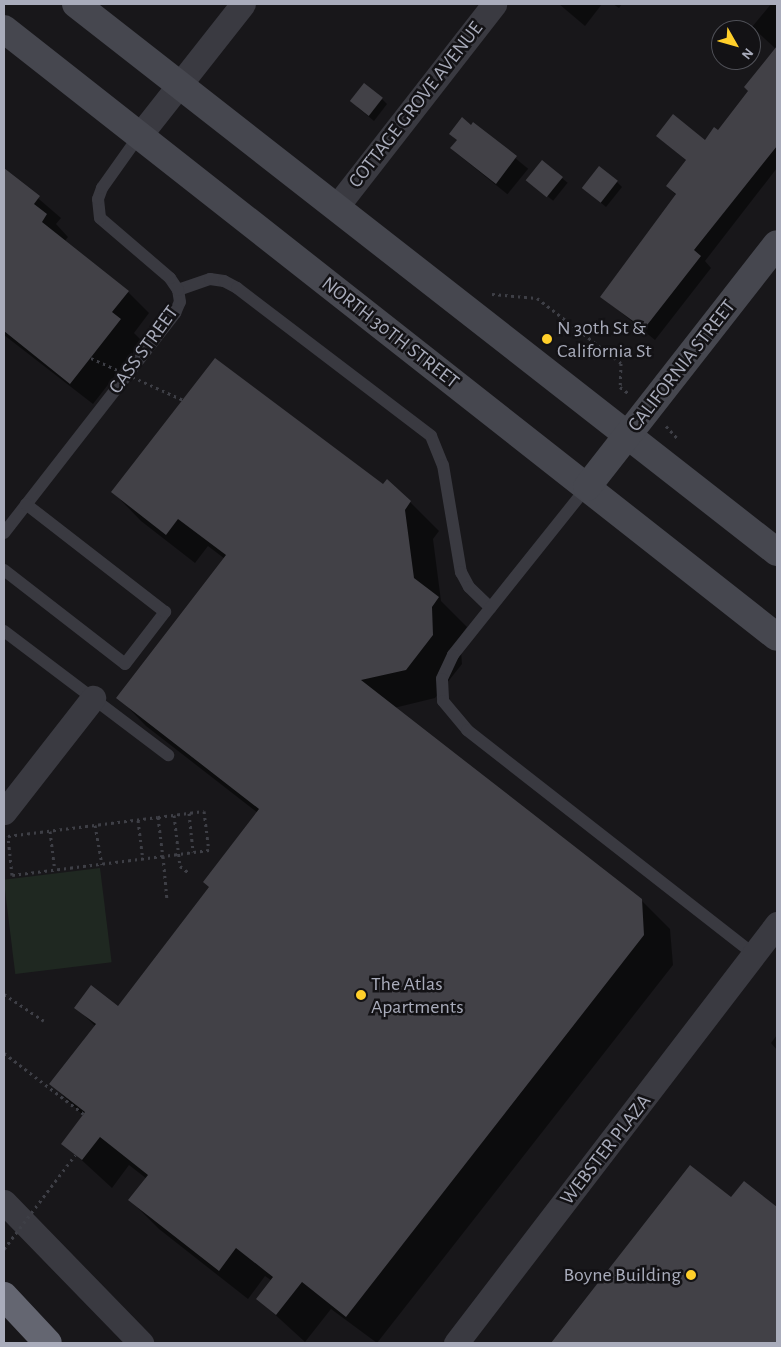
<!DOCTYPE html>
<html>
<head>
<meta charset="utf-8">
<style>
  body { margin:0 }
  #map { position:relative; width:781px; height:1347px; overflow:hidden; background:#18171a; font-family:"Alegreya Sans",sans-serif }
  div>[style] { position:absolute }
  .green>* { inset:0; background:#1f2821; transform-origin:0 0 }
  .shadow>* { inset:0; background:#0007; transform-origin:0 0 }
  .building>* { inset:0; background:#424147; transform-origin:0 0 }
  .path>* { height:3px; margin-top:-1.5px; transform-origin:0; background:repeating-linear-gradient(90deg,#3e3f46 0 2.5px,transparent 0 6.5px) }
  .lane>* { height:12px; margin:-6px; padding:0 6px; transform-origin:6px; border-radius:6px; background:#3a3a41 }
  .street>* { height:25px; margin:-12.5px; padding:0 12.5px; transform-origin:12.5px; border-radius:12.5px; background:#3a3a41 }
  .secondary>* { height:28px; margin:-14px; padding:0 14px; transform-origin:14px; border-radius:14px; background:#46474f }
  .highway>* { height:28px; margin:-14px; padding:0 14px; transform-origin:14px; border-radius:14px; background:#646671 }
  .path-bridge>* { height:3px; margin-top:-1.5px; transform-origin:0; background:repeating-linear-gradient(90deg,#3e3f46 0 2.5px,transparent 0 6.5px) }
  .dots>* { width:14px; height:14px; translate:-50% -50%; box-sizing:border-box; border:2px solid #131215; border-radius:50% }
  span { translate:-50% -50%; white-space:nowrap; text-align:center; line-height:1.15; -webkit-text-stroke:5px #131215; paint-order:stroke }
  .street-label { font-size:20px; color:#a9acbb }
  .poi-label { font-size:20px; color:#a9acbb }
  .left { translate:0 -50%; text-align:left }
  .right { translate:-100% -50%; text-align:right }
  .frame { position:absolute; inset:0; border:5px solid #a9acbb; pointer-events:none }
  .north { position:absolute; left:711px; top:20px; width:50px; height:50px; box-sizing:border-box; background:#131215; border:1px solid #4f5057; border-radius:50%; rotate:128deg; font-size:14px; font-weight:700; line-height:20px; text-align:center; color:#a9acbb }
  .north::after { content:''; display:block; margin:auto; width:18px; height:22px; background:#ffcf2a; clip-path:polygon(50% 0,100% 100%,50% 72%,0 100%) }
</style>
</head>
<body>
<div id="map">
  <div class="green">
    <i style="left:100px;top:868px;width:95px;height:97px;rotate:83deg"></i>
  </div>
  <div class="shadow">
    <i style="clip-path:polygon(559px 4px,602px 4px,585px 26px)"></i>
    <i style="clip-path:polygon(613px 4px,622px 4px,619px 8px)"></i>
    <i style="clip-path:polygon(771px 4px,777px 4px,777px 168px,705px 261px,711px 268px,655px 340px,602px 297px,677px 196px,667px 186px,687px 161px,657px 136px,705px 141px,718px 132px,750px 91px,776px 49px,752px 27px)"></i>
    <i style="clip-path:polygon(382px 99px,387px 104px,374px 121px,357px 107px)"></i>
    <i style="left:473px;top:124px;width:71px;height:33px;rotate:39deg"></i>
    <i style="left:542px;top:162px;width:33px;height:23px;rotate:39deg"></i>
    <i style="clip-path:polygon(4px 169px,61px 218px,56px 224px,68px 237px,64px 242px,128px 292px,149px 313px,134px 333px,142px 341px,93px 404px,4px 335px)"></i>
    <i style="clip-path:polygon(617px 182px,622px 187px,606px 207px,589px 193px)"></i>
    <i style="clip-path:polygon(384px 486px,410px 502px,439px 531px,433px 539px,441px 601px,467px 627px,460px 637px,462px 664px,435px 698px,394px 708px,641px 900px,670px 929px,673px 965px,377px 1343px,331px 1309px,305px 1342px,258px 1299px,272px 1281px,265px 1276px,248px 1299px,159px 1229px,130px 1200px,147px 1179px,129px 1165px,112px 1188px,63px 1143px,84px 1116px,51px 1084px,95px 1026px,76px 1007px,118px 1007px,210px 887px,258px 813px,146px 726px,118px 697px,225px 559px,208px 546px,195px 563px,141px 521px,113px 492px)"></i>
    <i style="clip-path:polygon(777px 1035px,777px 1050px,771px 1043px)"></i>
    <i style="clip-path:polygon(690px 1167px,731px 1199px,744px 1182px,777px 1208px,777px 1343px,552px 1343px)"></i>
  </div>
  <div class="building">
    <i style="clip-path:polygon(777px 46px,777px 146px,694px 250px,701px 256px,644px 329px,600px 297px,676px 194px,666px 186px,686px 160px,656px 136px,673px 114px,705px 140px,714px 127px,718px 130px,748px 91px,744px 87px)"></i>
    <i style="left:364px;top:83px;width:24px;height:23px;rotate:38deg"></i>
    <i style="clip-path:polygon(462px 117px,471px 125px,473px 122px,517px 156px,496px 184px,450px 148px,457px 140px,449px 134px)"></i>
    <i style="left:542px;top:160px;width:27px;height:26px;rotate:39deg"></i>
    <i style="left:599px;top:166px;width:24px;height:28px;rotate:38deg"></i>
    <i style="clip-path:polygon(4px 168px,40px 196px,34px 204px,47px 214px,42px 222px,129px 291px,112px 312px,121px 319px,70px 384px,4px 331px)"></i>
    <i style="clip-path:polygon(215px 358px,383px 484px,387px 479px,411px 501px,405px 510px,414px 578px,439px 597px,432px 607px,433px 635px,406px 670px,361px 680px,642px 899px,644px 935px,346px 1317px,302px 1282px,276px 1315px,256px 1299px,273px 1277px,236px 1248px,219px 1271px,128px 1200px,148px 1175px,100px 1137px,82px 1160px,61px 1144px,85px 1112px,49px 1084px,96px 1024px,74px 1008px,91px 985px,118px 1006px,209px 887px,203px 882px,259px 809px,116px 698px,226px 555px,178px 519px,166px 535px,111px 492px)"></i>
    <i style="clip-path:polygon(690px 1165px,731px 1197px,744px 1181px,777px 1207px,777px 1343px,551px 1343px)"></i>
  </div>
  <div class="path">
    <i style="left:492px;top:294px;width:45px;rotate:5.1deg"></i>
    <i style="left:537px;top:298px;width:106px;rotate:37.7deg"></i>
    <i style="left:621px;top:363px;width:24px;rotate:92deg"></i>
    <i style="left:620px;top:387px;width:10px;rotate:37deg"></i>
    <i style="left:666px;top:426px;width:16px;rotate:47deg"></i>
    <i style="left:189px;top:813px;width:39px;rotate:84deg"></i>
    <i style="left:174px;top:815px;width:51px;rotate:83.3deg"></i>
    <i style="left:180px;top:866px;width:11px;rotate:38deg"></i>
    <i style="left:158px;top:817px;width:39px;rotate:83deg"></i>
    <i style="left:163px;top:856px;width:152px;rotate:172.8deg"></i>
    <i style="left:12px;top:875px;width:39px;rotate:-96deg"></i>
    <i style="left:8px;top:836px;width:151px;rotate:-7.2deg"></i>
    <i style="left:158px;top:817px;width:46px;rotate:-7.4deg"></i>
    <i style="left:204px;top:811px;width:39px;rotate:83deg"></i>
    <i style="left:209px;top:850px;width:46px;rotate:172.6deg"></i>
    <i style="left:163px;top:856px;width:44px;rotate:84.8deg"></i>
    <i style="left:138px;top:820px;width:38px;rotate:83deg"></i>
    <i style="left:95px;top:825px;width:40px;rotate:80deg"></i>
    <i style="left:50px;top:831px;width:38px;rotate:83deg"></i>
    <i style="left:4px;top:994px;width:48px;rotate:34deg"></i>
    <i style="left:4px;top:1053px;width:102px;rotate:37.4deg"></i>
  </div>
  <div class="lane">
    <i style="left:178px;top:290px;width:34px;rotate:-19deg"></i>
    <i style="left:210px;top:279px;width:14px;rotate:8deg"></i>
    <i style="left:224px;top:281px;width:15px;rotate:28deg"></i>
    <i style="left:237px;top:288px;width:244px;rotate:37.3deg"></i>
    <i style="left:431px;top:436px;width:31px;rotate:68deg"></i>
    <i style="left:443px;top:465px;width:109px;rotate:80.5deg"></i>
    <i style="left:461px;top:572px;width:17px;rotate:62deg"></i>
    <i style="left:469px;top:587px;width:30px;rotate:44deg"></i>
    <i style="left:587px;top:487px;width:215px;rotate:128.6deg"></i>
    <i style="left:453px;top:655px;width:26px;rotate:115deg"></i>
    <i style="left:442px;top:679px;width:22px;rotate:87deg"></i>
    <i style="left:443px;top:701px;width:38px;rotate:50deg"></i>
    <i style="left:467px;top:730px;width:367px;rotate:38deg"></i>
    <i style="left:4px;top:533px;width:279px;rotate:-52.1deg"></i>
    <i style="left:175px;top:313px;width:12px;rotate:-66deg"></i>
    <i style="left:180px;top:302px;width:12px;rotate:-99deg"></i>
    <i style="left:178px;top:290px;width:14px;rotate:-124deg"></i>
    <i style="left:170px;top:278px;width:92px;rotate:-139.4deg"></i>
    <i style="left:100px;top:218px;width:19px;rotate:-96deg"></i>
    <i style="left:98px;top:199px;width:12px;rotate:-70deg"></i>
    <i style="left:102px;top:188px;width:64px;rotate:-54.6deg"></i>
    <i style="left:4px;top:570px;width:153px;rotate:37.8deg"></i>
    <i style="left:125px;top:664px;width:66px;rotate:-52.4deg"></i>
    <i style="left:165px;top:612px;width:176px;rotate:-142.2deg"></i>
    <i style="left:4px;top:631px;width:206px;rotate:37.1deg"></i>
  </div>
  <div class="street">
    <i style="left:139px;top:136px;width:168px;rotate:-51.8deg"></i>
    <i style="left:337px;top:206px;width:256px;rotate:-52.1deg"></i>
    <i style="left:4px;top:812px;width:145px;rotate:-52deg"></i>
    <i style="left:4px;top:1202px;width:197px;rotate:45.8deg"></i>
    <i style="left:456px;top:1343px;width:528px;rotate:-52.54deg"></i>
  </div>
  <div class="secondary">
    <i style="left:76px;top:4px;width:890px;rotate:38.02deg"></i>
    <i style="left:4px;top:29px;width:983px;rotate:38.19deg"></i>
    <i style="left:587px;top:487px;width:308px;rotate:-52deg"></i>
  </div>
  <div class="highway">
    <i style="left:4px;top:1296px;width:64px;rotate:46.9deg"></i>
  </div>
  <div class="path-bridge">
    <i style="left:91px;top:358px;width:101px;rotate:24.5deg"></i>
    <i style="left:4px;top:1249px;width:118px;rotate:-52.9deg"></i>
  </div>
  <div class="dots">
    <i style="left:547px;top:339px;background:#ffcf2a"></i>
    <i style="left:361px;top:995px;background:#ffcf2a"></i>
    <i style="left:691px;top:1275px;background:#ffcf2a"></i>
  </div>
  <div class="street-label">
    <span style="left:416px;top:105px;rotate:-52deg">COTTAGE GROVE AVENUE</span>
    <span style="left:390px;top:333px;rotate:38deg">NORTH 30TH STREET</span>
    <span style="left:144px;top:350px;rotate:-54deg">CASS STREET</span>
    <span style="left:682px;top:366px;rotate:-52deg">CALIFORNIA STREET</span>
    <span style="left:606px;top:1150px;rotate:-52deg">WEBSTER PLAZA</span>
  </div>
  <div class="poi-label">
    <span class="left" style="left:557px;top:340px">N 30th St &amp;<br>California St</span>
    <span class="left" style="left:371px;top:996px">The Atlas<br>Apartments</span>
    <span class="right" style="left:681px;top:1275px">Boyne Building</span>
  </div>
  <div class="frame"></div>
  <div class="north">N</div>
</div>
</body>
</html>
